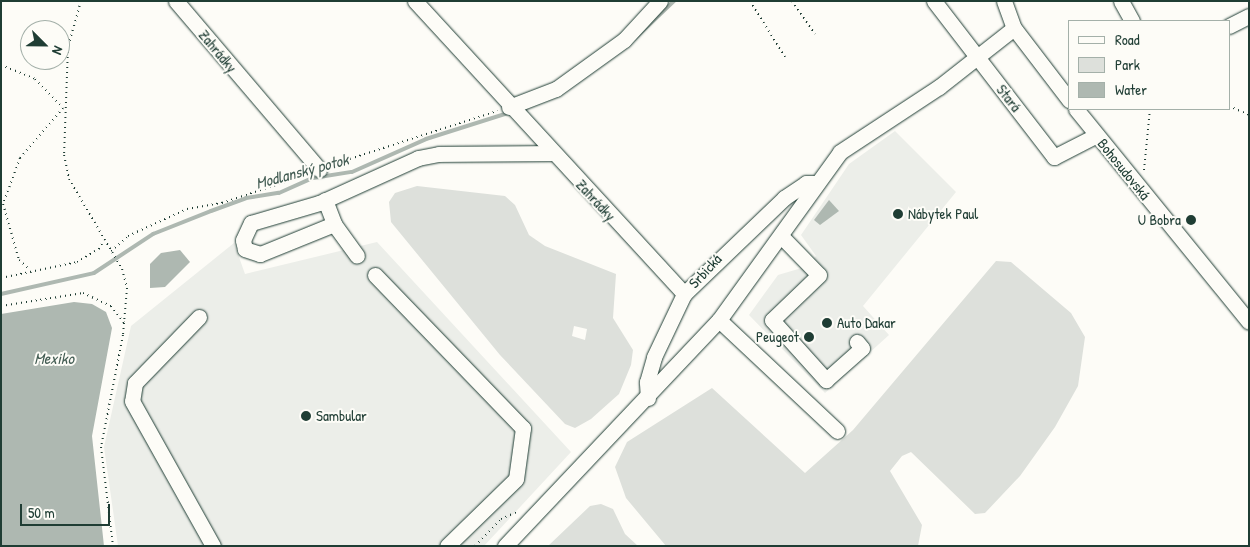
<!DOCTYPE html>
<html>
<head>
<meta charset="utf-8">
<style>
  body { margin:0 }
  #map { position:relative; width:1250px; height:547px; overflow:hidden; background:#fdfcf7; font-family:"Patrick Hand",sans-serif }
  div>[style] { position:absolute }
  .built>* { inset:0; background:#eceee9 }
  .green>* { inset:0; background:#dde0db }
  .water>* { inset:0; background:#aeb8b1 }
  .stream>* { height:4px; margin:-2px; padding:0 2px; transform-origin:2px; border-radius:2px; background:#aeb8b1 }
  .path>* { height:2px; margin-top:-1px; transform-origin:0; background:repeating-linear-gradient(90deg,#1f3d34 0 1px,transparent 0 5px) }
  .roads { filter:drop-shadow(0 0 1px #1f3d34) drop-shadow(0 0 1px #1f3d34) }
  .minor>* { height:15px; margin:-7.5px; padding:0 7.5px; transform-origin:7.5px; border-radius:7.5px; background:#fdfcf7 }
  .dots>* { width:14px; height:14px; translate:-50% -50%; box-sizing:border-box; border:2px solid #fdfcf7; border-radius:50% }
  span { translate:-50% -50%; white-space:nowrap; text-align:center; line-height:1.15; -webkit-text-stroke:4px #fdfcf7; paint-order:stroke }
  .street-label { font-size:15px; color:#1f3d34 }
  .poi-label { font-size:15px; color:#1f3d34 }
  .left { translate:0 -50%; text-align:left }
  .right { translate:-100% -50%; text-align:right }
  .water-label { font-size:16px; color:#435c53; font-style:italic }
  .frame { position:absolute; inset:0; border:2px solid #1f3d34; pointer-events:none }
  .legend { position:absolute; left:1068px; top:20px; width:162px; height:90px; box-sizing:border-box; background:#fdfcf7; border:1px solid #a4b0a9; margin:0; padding:6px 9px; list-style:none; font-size:15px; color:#1f3d34 }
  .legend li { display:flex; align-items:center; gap:10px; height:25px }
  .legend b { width:25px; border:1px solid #a4b0a9 }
  .north { position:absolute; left:20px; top:20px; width:50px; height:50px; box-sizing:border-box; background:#fdfcf7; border:1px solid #a4b0a9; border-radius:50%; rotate:113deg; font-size:14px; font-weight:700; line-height:20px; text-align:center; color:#1f3d34 }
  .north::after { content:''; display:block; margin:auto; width:18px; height:22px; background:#1f3d34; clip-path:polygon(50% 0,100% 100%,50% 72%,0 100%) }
  .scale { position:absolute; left:20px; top:504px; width:90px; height:22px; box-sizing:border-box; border:2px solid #1f3d34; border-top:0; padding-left:6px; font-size:15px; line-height:18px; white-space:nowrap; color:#1f3d34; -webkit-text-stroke:4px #fdfcf7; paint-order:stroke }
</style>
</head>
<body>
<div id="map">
  <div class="built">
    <i style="clip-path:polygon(895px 131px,956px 192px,863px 306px,889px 335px,825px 393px,749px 315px,778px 275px,805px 267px,816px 256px,801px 235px,849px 164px)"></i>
    <i style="clip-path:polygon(377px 242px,571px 452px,484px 546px,118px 546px,104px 447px,131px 326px,234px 243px,245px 274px)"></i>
  </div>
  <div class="green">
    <i style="clip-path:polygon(evenodd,417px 186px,505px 196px,515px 205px,529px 235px,545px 246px,616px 274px,613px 318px,633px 350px,631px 365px,619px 394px,591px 419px,575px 428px,565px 424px,500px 355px,391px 222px,389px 202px,395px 193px,417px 186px,574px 326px,587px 329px,585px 340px,572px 336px,574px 326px)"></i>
    <i style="clip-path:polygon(996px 261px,1011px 262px,1071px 313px,1085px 337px,1078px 386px,1055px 427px,1020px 476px,985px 513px,975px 514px,911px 452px,902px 456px,890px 471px,922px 525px,918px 546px,666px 546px,626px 498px,615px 467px,627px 442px,712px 388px,805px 473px,853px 430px)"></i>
    <i style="clip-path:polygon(601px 504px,613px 509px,625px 534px,638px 546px,548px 546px,590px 506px)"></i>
  </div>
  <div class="water">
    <i style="clip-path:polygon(829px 200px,839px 211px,820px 225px,814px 220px)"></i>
    <i style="clip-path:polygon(180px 250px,190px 262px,165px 287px,150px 288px,150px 264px,161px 253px)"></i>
    <i style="clip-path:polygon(74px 302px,92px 304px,106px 312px,112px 328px,92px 436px,104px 546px,1px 546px,1px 314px)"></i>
  </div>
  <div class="stream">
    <i style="left:634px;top:39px;width:55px;rotate:-43.5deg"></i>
    <i style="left:1px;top:294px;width:95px;rotate:-12.7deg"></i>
    <i style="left:94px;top:273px;width:71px;rotate:-33.5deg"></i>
    <i style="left:153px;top:234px;width:62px;rotate:-21.6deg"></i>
    <i style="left:211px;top:211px;width:37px;rotate:-20deg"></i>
    <i style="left:246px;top:198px;width:33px;rotate:-9deg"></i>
    <i style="left:279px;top:193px;width:37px;rotate:-24deg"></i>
    <i style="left:313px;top:178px;width:39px;rotate:-9deg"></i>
    <i style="left:352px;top:172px;width:81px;rotate:-24deg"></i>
    <i style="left:426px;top:139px;width:89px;rotate:-17.6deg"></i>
  </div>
  <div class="path">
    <i style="left:81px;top:1px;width:48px;rotate:105.8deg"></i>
    <i style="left:68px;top:47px;width:108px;rotate:92.1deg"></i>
    <i style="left:64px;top:155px;width:25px;rotate:78deg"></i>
    <i style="left:69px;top:179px;width:104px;rotate:59.5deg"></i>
    <i style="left:122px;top:269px;width:20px;rotate:75deg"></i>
    <i style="left:127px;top:288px;width:47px;rotate:94.9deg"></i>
    <i style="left:123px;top:335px;width:114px;rotate:101.1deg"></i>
    <i style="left:101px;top:447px;width:100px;rotate:83.1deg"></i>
    <i style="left:750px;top:1px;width:66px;rotate:58deg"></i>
    <i style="left:792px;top:1px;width:40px;rotate:55.1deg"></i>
    <i style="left:1px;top:65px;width:37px;rotate:22deg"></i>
    <i style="left:35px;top:79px;width:40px;rotate:46deg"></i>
    <i style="left:63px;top:108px;width:66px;rotate:130.7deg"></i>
    <i style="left:20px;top:158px;width:49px;rotate:110.3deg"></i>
    <i style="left:3px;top:204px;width:58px;rotate:74.1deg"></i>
    <i style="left:19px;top:260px;width:15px;rotate:42deg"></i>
    <i style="left:1229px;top:106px;width:22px;rotate:24deg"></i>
    <i style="left:331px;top:165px;width:175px;rotate:-18deg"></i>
    <i style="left:1144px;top:170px;width:61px;rotate:-84.4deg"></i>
    <i style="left:111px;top:251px;width:23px;rotate:-41deg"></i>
    <i style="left:128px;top:236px;width:65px;rotate:-24.6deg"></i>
    <i style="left:187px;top:209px;width:36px;rotate:-10deg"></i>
    <i style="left:222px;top:203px;width:88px;rotate:-18.6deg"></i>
    <i style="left:1px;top:278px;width:78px;rotate:-11.9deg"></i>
    <i style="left:77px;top:262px;width:26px;rotate:-31deg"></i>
    <i style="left:99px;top:249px;width:10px;rotate:-61deg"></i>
    <i style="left:1px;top:306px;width:83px;rotate:-9deg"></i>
    <i style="left:83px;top:293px;width:31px;rotate:25deg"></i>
    <i style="left:111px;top:306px;width:23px;rotate:52deg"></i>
    <i style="left:475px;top:546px;width:37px;rotate:-46deg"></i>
    <i style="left:501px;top:519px;width:17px;rotate:-24deg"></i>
  </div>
  <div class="roads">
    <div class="minor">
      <i style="left:176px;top:1px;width:221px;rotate:49.6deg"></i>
      <i style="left:415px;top:1px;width:398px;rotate:47.4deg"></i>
      <i style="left:934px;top:1px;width:197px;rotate:52.4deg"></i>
      <i style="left:1054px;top:157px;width:48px;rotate:-27.1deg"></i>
      <i style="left:1004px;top:1px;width:29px;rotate:70deg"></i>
      <i style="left:1014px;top:28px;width:91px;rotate:52.6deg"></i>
      <i style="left:1121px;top:1px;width:23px;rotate:61deg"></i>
      <i style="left:1229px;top:26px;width:22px;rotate:-27deg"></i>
      <i style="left:509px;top:107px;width:50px;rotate:-21deg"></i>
      <i style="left:556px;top:89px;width:84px;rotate:-35.8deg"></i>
      <i style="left:624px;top:40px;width:53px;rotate:-47.3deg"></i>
      <i style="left:1076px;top:109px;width:274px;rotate:50.9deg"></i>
      <i style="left:325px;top:200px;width:26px;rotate:69deg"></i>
      <i style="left:334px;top:224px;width:39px;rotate:54deg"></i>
      <i style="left:334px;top:224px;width:80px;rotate:157.9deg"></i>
      <i style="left:260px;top:254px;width:16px;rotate:-162deg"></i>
      <i style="left:245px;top:249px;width:9px;rotate:-103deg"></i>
      <i style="left:243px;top:240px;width:19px;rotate:-65deg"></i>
      <i style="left:251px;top:223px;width:71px;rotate:-16.4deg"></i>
      <i style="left:319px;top:203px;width:109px;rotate:-24.4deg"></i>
      <i style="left:418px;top:158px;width:21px;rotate:-11deg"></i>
      <i style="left:439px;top:154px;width:113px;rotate:-0.5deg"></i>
      <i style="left:781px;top:236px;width:54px;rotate:45.7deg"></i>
      <i style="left:819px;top:275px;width:65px;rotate:136.2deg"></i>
      <i style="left:772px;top:320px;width:81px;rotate:48deg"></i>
      <i style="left:826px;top:380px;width:48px;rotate:-41.6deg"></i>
      <i style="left:862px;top:348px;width:8px;rotate:-130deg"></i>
      <i style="left:375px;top:275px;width:213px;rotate:46deg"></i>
      <i style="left:523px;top:428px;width:51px;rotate:97.8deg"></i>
      <i style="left:516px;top:479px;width:96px;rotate:135.8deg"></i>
      <i style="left:199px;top:317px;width:92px;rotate:134.1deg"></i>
      <i style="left:135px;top:383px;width:18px;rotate:99deg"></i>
      <i style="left:132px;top:401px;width:166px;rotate:60.8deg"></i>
      <i style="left:719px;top:320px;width:162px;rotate:43.2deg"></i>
      <i style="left:648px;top:398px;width:16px;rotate:-94deg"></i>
      <i style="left:647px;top:382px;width:26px;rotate:-74deg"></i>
      <i style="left:654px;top:357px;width:70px;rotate:-64.5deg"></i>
      <i style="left:684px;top:294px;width:139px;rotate:-43.8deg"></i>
      <i style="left:784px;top:198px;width:27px;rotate:-34deg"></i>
      <i style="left:806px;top:183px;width:10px"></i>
      <i style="left:505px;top:546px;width:311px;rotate:-46.6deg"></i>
      <i style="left:719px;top:320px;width:207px;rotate:-54.2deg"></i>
      <i style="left:840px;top:152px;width:118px;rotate:-33.3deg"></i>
      <i style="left:939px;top:87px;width:95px;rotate:-38.2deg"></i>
    </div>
  </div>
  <div class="dots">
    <i style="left:898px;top:214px;background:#1f3d34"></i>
    <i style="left:1191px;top:220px;background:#1f3d34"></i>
    <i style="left:827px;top:323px;background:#1f3d34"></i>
    <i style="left:809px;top:337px;background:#1f3d34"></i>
    <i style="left:306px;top:416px;background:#1f3d34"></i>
  </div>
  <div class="street-label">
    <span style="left:218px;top:51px;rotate:50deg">Zahrádky</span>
    <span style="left:1009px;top:98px;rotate:52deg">Stará</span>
    <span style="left:1124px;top:169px;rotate:51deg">Bohosudovská</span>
    <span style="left:596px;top:200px;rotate:47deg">Zahrádky</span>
    <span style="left:705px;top:271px;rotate:-47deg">Srbická</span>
  </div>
  <div class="poi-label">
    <span class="left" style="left:908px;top:214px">Nábytek Paul</span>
    <span class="right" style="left:1181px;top:220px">U Bobra</span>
    <span class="left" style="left:837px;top:323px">Auto Dakar</span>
    <span class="right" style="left:799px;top:337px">Peugeot</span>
    <span class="left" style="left:316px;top:416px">Sambular</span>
  </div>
  <div class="water-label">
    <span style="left:302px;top:171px;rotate:-15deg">Modlanský potok</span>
    <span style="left:54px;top:358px">Mexiko</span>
  </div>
  <div class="frame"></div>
  <ul class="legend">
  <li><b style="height:6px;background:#fdfcf7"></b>Road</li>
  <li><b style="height:14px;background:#dde0db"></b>Park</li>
  <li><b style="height:14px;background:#aeb8b1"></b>Water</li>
  </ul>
  <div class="north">N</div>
  <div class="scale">50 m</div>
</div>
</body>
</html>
